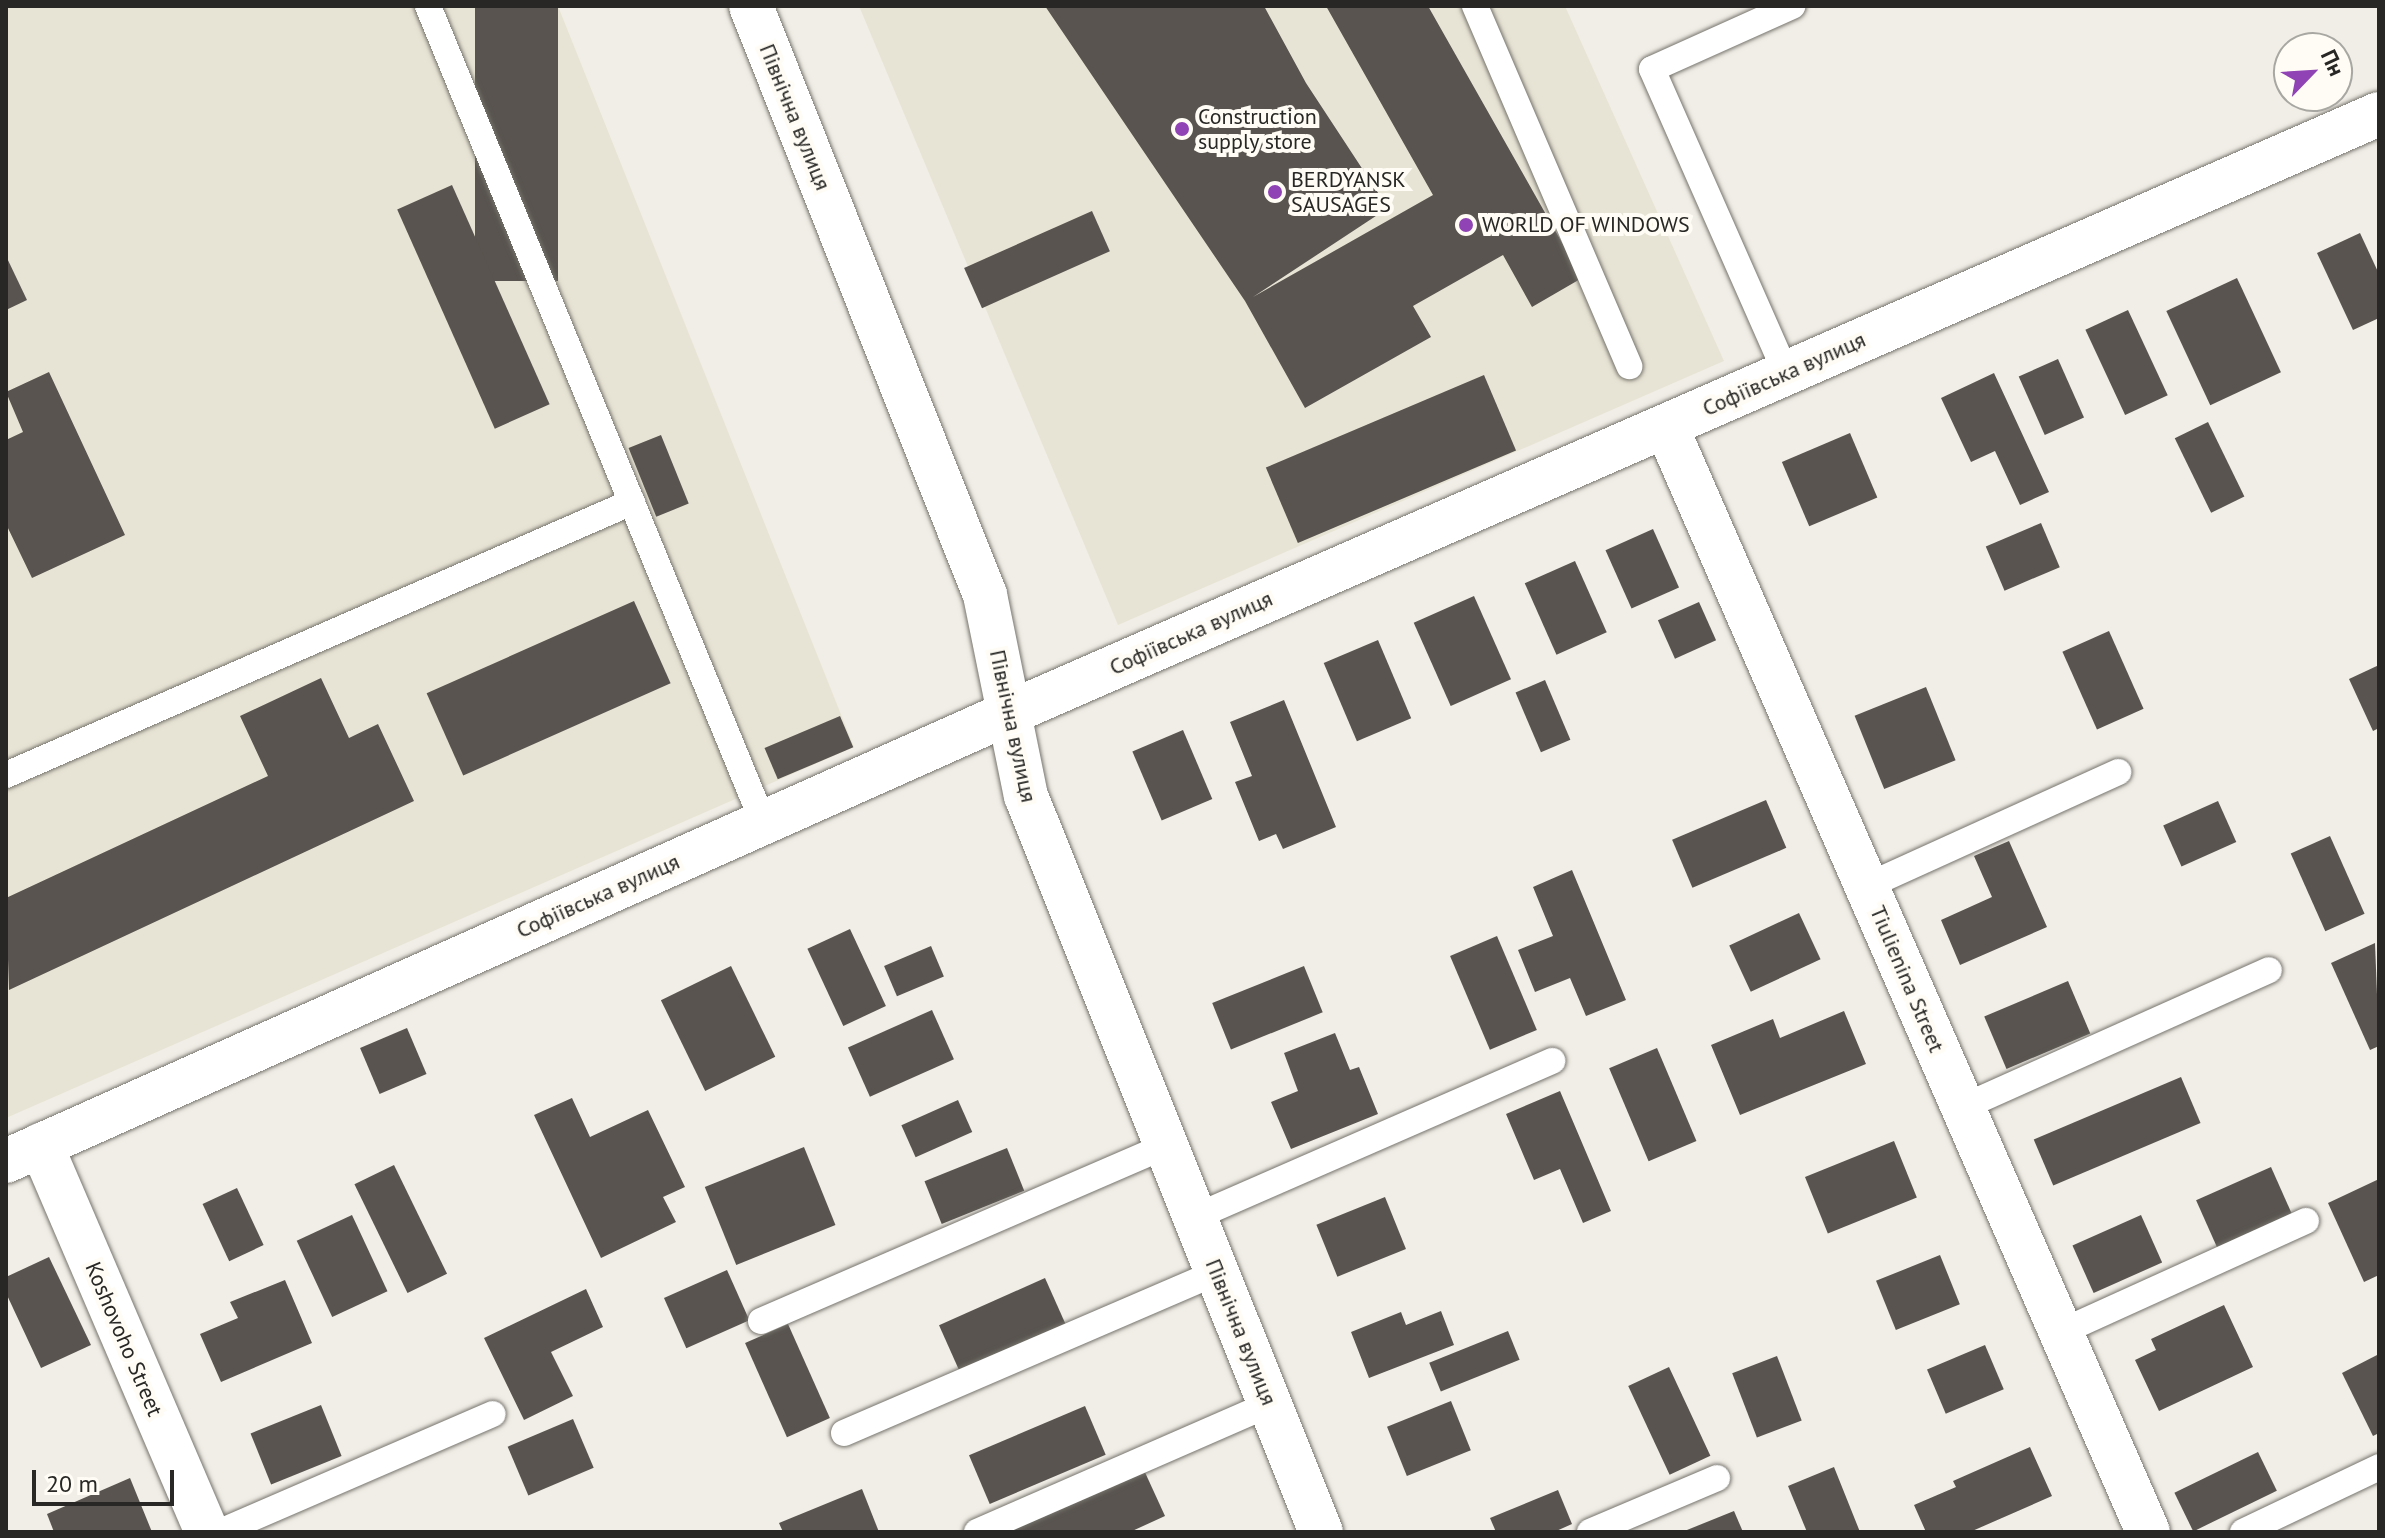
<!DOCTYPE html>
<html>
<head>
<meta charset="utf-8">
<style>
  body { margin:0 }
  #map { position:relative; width:2385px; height:1538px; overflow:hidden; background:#f1eee7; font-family:"PT Sans",sans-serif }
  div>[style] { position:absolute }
  .built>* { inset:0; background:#e8e4d5 }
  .building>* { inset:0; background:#59544f; transform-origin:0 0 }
  .roads { filter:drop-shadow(0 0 2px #76746d) drop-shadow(0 0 2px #76746d) }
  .lane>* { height:26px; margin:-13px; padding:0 13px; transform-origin:13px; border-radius:13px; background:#fff }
  .street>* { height:44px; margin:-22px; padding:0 22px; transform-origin:22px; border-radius:22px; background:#fff }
  .secondary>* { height:44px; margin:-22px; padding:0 22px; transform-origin:22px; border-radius:22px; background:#fff }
  .dots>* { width:22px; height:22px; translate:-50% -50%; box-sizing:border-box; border:4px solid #fefcf4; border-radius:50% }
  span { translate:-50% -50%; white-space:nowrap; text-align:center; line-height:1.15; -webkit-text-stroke:8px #fefcf4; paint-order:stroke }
  .poi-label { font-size:22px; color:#282725 }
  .left { translate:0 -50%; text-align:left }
  .street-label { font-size:22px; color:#282725 }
  .frame { position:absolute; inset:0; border:8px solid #282725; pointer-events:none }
  .north { position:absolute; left:2273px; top:32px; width:80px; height:80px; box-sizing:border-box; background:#fefcf4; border:2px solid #a8a7a1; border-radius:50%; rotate:65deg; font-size:22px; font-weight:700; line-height:32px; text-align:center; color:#282725 }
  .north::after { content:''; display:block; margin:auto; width:28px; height:36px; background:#8f43b4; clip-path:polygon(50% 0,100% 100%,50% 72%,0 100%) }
  .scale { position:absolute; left:32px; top:1470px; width:142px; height:36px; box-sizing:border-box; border:4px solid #282725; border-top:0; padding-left:10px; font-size:24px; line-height:28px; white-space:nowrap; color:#282725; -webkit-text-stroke:6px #fefcf4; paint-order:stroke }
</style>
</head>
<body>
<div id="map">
  <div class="built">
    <i style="clip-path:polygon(6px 6px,558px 6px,854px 747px,6px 1118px)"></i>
    <i style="clip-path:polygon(859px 6px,1565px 6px,1724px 361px,1118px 625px)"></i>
  </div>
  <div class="building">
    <i style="left:475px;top:6px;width:83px;height:275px"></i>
    <i style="clip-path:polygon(1045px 6px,1264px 6px,1306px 83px,1388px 208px,1253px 297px,1433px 195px,1326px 6px,1428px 6px,1582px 278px,1532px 307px,1503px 255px,1413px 306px,1431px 337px,1305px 408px,1245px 301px)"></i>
    <i style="left:452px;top:185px;width:240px;height:60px;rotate:66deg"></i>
    <i style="left:1092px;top:211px;width:44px;height:140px;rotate:66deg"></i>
    <i style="clip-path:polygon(2360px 233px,2379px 274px,2379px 318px,2353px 330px,2317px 253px)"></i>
    <i style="clip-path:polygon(6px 256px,27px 300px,6px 310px)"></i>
    <i style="left:2237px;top:278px;width:104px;height:78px;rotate:65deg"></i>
    <i style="left:2128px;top:310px;width:94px;height:47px;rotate:65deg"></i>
    <i style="left:2058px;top:359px;width:64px;height:43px;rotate:66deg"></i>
    <i style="clip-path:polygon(49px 372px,125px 535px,32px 578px,6px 524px,6px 440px,23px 432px,6px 392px)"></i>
    <i style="clip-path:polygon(1994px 373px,2049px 492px,2020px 505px,1995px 451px,1971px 462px,1941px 398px)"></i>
    <i style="left:1484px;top:375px;width:82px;height:237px;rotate:67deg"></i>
    <i style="left:2208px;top:422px;width:83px;height:37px;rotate:64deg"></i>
    <i style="left:1850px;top:433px;width:70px;height:74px;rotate:67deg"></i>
    <i style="left:661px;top:435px;width:74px;height:35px;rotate:68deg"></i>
    <i style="left:2041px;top:523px;width:48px;height:60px;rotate:67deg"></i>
    <i style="left:1653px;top:529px;width:64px;height:52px;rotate:66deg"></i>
    <i style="left:1575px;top:561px;width:78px;height:55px;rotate:66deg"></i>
    <i style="left:1474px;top:596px;width:91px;height:66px;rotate:66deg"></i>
    <i style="left:634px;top:601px;width:90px;height:227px;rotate:66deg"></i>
    <i style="left:1699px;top:602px;width:42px;height:45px;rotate:66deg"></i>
    <i style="left:2109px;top:631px;width:85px;height:51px;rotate:66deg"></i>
    <i style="left:1378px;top:640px;width:85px;height:59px;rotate:67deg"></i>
    <i style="clip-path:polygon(2379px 665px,2379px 728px,2373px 731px,2349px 679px)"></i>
    <i style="clip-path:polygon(321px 678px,349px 738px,378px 724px,414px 801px,9px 990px,6px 898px,268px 776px,240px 716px)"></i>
    <i style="left:1545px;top:680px;width:65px;height:32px;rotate:67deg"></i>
    <i style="left:1926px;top:687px;width:79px;height:77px;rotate:68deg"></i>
    <i style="clip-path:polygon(1284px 700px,1336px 827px,1283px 849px,1276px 834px,1259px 841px,1235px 782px,1252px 776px,1230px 722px)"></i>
    <i style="left:840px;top:716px;width:34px;height:82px;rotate:67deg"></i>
    <i style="left:1183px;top:730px;width:75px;height:55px;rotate:67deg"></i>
    <i style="left:1766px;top:800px;width:52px;height:102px;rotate:67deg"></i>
    <i style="left:2218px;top:801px;width:45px;height:60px;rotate:66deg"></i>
    <i style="left:2330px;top:836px;width:85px;height:43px;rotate:66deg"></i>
    <i style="clip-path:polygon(2009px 841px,2047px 927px,1960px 965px,1941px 920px,1992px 897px,1974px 856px)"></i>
    <i style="clip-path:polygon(1572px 870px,1626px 1000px,1586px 1016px,1570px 978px,1535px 992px,1518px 950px,1553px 936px,1533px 887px)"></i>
    <i style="left:1799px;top:913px;width:51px;height:77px;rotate:65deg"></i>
    <i style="left:850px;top:929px;width:85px;height:47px;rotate:65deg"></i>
    <i style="left:1497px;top:936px;width:102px;height:51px;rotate:67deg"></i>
    <i style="clip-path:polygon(2375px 943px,2379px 1046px,2370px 1050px,2331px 963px)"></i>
    <i style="left:931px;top:946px;width:33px;height:51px;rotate:67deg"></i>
    <i style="left:731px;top:966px;width:101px;height:78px;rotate:64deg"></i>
    <i style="left:1304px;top:966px;width:50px;height:99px;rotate:68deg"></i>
    <i style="left:2068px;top:981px;width:57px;height:91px;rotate:67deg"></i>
    <i style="left:932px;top:1010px;width:54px;height:92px;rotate:66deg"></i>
    <i style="clip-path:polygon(1844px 1011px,1866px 1064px,1740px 1115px,1711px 1045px,1773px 1019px,1780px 1038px)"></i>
    <i style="left:407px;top:1028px;width:50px;height:51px;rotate:67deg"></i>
    <i style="clip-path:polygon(1335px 1033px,1350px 1070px,1359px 1067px,1378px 1114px,1291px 1149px,1271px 1102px,1298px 1091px,1284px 1053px)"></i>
    <i style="left:1657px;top:1048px;width:101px;height:52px;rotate:67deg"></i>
    <i style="left:2181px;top:1077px;width:50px;height:160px;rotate:67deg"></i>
    <i style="clip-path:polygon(1560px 1091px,1611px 1211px,1583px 1223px,1560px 1169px,1534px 1180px,1506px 1114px)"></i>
    <i style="clip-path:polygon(572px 1098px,590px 1137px,648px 1110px,685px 1187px,663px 1197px,676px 1222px,601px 1258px,534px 1115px)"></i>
    <i style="left:958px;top:1100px;width:35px;height:62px;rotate:66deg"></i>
    <i style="left:1894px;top:1141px;width:61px;height:96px;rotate:68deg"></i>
    <i style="left:804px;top:1147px;width:84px;height:107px;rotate:68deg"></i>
    <i style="left:1007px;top:1148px;width:46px;height:89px;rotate:68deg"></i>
    <i style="left:394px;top:1165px;width:121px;height:44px;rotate:64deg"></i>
    <i style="left:2271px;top:1167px;width:52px;height:82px;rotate:66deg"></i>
    <i style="clip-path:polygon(2379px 1179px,2379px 1275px,2364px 1282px,2328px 1203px)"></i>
    <i style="left:237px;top:1188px;width:63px;height:38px;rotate:65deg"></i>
    <i style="left:1385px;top:1197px;width:56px;height:74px;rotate:68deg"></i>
    <i style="left:352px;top:1215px;width:84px;height:61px;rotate:65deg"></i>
    <i style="left:2141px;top:1215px;width:52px;height:75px;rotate:66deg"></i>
    <i style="left:1940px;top:1255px;width:53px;height:69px;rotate:68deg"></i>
    <i style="clip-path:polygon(49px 1257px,91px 1345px,41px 1368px,6px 1293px,6px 1277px)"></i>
    <i style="left:727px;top:1270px;width:55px;height:69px;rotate:66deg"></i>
    <i style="left:1045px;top:1278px;width:51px;height:116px;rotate:66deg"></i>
    <i style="clip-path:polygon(285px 1280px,312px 1343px,221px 1382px,200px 1334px,238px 1318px,230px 1302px)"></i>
    <i style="clip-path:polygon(586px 1289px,603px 1327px,551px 1352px,573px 1396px,524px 1420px,484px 1338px)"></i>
    <i style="clip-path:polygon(2224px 1305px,2253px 1367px,2159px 1411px,2135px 1360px,2156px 1350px,2151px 1339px)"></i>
    <i style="clip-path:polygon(1441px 1311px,1454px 1345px,1369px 1378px,1351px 1332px,1401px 1312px,1406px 1325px)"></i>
    <i style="left:788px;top:1324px;width:103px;height:47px;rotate:66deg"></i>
    <i style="left:1508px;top:1331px;width:31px;height:85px;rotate:68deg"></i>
    <i style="left:1985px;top:1345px;width:48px;height:63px;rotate:67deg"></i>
    <i style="clip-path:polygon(2379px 1354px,2379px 1433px,2373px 1436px,2342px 1373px)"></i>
    <i style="left:1777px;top:1356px;width:69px;height:48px;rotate:69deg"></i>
    <i style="left:1669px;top:1367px;width:98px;height:45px;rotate:65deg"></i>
    <i style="left:1451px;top:1401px;width:53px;height:69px;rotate:68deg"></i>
    <i style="left:321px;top:1405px;width:55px;height:76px;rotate:68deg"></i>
    <i style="left:1085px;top:1406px;width:53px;height:126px;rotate:67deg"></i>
    <i style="left:573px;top:1419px;width:53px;height:71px;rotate:67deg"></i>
    <i style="clip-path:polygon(2030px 1447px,2052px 1496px,1970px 1532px,1926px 1532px,1914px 1505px,1956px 1487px,1953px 1481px)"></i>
    <i style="left:2258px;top:1452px;width:43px;height:93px;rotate:64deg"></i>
    <i style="clip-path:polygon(1834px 1467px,1860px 1532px,1807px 1532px,1788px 1486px)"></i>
    <i style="clip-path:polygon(1143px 1468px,1165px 1516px,1130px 1532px,998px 1532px)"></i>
    <i style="clip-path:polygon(130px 1478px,152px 1532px,54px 1532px,47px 1514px)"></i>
    <i style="clip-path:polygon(862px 1489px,879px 1532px,783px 1532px,779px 1523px)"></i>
    <i style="clip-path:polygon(1558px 1490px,1572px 1524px,1554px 1532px,1496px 1532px,1490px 1518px)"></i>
    <i style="clip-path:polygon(1734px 1511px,1743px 1532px,1682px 1532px)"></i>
  </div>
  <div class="roads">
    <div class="lane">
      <i style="left:428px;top:6px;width:882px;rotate:67.68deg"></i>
      <i style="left:1475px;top:6px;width:392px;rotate:66.8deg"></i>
      <i style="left:1786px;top:373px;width:332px;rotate:-113.8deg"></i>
      <i style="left:1652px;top:69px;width:154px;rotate:-24.2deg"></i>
      <i style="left:6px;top:775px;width:683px;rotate:-23.56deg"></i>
      <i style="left:1867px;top:886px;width:276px;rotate:-24.4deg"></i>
      <i style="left:1963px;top:1107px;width:335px;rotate:-24.1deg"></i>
      <i style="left:1195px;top:1217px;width:390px;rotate:-23.6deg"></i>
      <i style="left:761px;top:1321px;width:441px;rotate:-23.4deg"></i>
      <i style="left:2061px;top:1332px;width:269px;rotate:-24.4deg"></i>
      <i style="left:844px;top:1433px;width:406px;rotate:-23.3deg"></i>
      <i style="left:220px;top:1532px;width:297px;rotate:-23.4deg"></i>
      <i style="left:977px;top:1532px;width:320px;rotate:-23.6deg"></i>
      <i style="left:1590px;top:1532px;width:138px;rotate:-23deg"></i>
      <i style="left:2243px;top:1532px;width:151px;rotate:-25.5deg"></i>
    </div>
    <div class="street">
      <i style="left:1666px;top:426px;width:1206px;rotate:66.45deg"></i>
      <i style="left:1009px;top:713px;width:1495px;rotate:-23.62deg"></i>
      <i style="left:41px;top:1145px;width:421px;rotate:66.8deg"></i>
    </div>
    <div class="secondary">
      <i style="left:751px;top:6px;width:634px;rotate:68.33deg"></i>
      <i style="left:985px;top:595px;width:205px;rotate:78.5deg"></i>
      <i style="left:1026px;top:796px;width:793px;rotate:68.16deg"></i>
      <i style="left:6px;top:1161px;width:1099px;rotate:-24.07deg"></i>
    </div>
  </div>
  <div class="dots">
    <i style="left:1182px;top:129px;background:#8f43b4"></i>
    <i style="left:1275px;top:192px;background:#8f43b4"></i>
    <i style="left:1466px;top:225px;background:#8f43b4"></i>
  </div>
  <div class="poi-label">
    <span class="left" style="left:1198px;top:129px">Construction<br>supply store</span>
    <span class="left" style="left:1291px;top:192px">BERDYANSK<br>SAUSAGES</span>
    <span class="left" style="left:1482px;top:225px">WORLD OF WINDOWS</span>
  </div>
  <div class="street-label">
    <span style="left:795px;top:117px;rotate:68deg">Північна вулиця</span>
    <span style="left:1784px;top:374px;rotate:-24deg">Софіївська вулиця</span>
    <span style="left:1191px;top:633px;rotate:-24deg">Софіївська вулиця</span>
    <span style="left:1013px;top:726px;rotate:78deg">Північна вулиця</span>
    <span style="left:598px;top:896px;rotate:-24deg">Софіївська вулиця</span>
    <span style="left:1907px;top:979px;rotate:67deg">Tiulienina Street</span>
    <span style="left:1241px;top:1332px;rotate:68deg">Північна вулиця</span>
    <span style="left:124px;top:1339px;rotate:67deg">Koshovoho Street</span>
  </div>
  <div class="frame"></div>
  <div class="north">Пн</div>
  <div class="scale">20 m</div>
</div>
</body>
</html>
